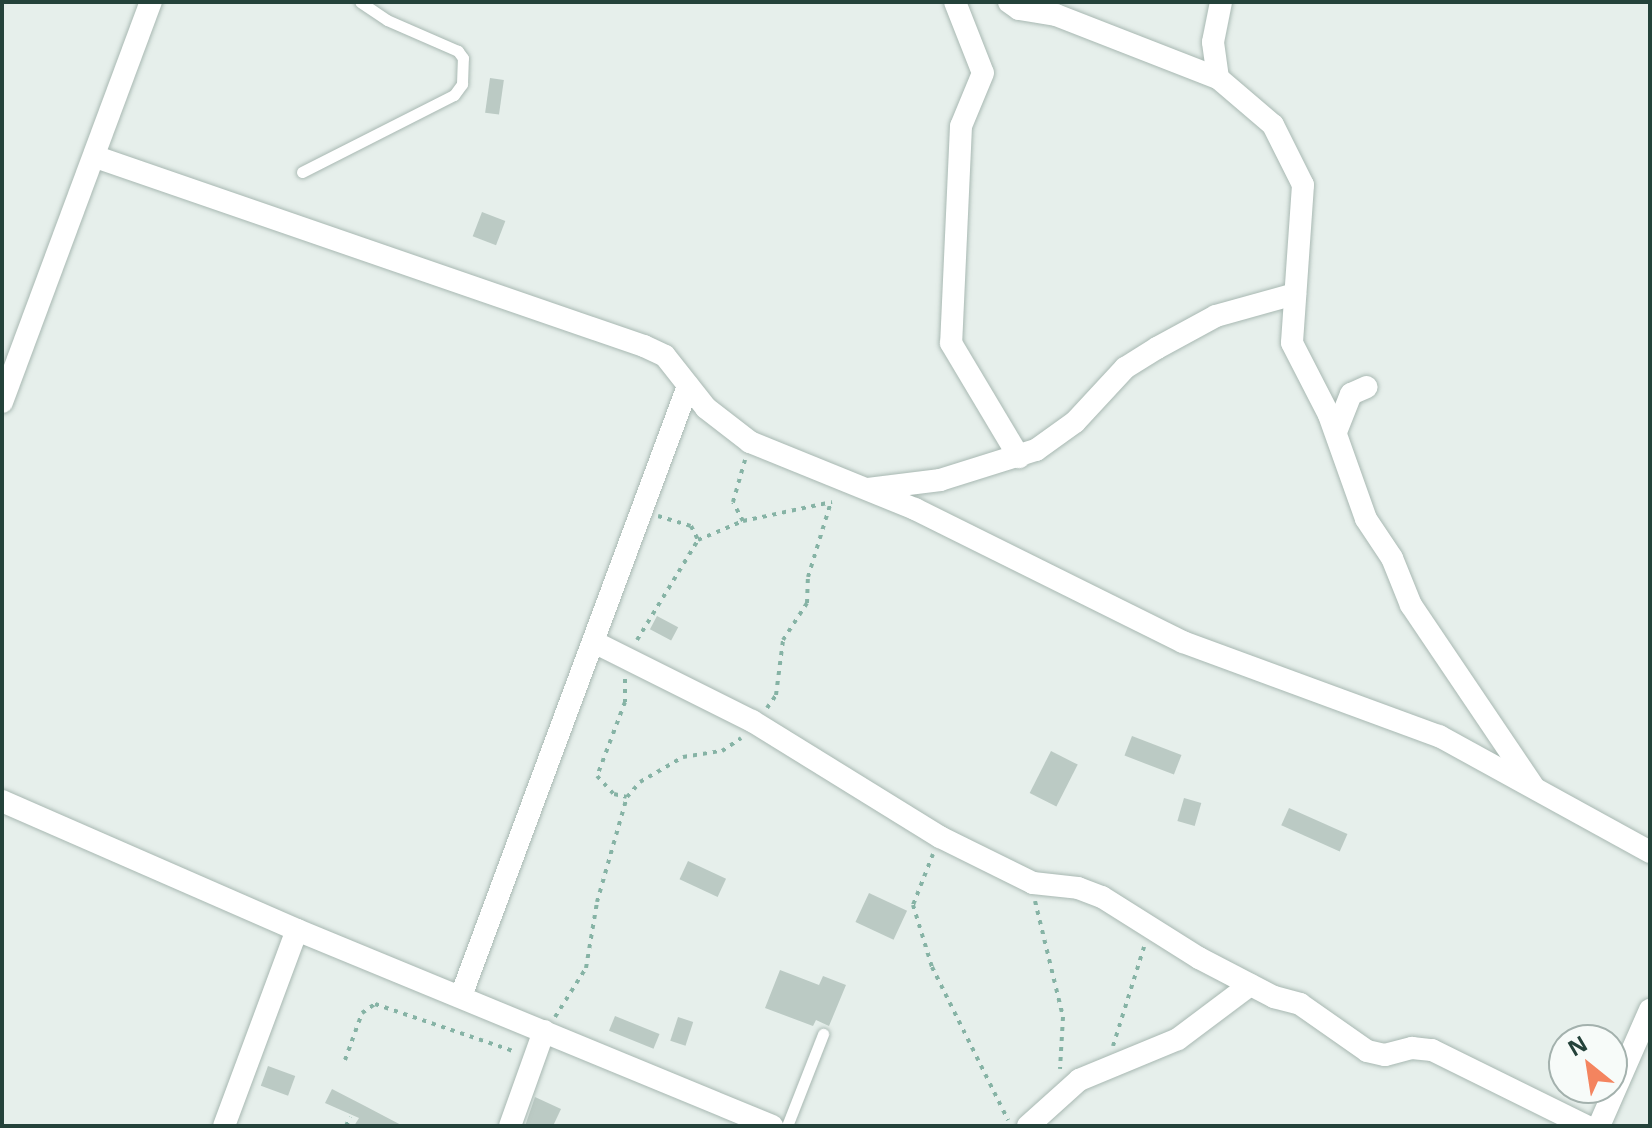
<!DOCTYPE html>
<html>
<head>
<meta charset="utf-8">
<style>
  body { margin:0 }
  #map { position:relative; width:1652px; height:1128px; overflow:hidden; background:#e6efeb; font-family:"Noto Sans",sans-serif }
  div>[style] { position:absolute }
  .building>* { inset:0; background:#bbcac4; transform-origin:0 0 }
  .path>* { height:4px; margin-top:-2px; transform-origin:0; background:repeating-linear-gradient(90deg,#86b3a5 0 4px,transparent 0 10px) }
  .roads { filter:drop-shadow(0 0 2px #a8b8b2) drop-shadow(0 0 2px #a8b8b2) }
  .lane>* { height:11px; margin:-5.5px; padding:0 5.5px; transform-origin:5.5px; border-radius:5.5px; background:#fff }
  .street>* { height:22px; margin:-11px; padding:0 11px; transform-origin:11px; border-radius:11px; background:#fff }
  span { translate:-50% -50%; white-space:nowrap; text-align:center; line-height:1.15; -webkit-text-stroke:6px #f7fbf9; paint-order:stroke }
  .frame { position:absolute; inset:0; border:4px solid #24423a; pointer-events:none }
  .north { position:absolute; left:1548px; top:1024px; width:80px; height:80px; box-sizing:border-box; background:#f7fbf9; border:2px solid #a3b1ad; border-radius:50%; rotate:330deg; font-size:22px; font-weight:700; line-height:32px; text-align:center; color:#24423a }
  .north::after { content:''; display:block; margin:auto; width:28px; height:36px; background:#f4845f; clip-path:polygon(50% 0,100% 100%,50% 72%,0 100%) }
</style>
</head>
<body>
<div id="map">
  <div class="building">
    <i style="left:490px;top:78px;width:14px;height:35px;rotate:8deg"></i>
    <i style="left:482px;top:212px;width:25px;height:26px;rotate:21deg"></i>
    <i style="left:657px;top:616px;width:24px;height:15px;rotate:28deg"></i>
    <i style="left:1132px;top:736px;width:53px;height:21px;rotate:21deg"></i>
    <i style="left:1051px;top:751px;width:30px;height:47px;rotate:27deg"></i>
    <i style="left:1184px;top:798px;width:18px;height:24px;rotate:16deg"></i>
    <i style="left:1289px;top:808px;width:64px;height:19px;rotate:24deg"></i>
    <i style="left:688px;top:861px;width:42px;height:20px;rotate:25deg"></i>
    <i style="left:869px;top:893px;width:42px;height:32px;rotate:25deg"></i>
    <i style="clip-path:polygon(780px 970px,819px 985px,823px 976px,846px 985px,829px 1026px,816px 1020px,813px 1026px,765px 1008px)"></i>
    <i style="left:615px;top:1016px;width:48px;height:16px;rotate:22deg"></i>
    <i style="left:678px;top:1017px;width:16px;height:25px;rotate:18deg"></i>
    <i style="left:268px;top:1066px;width:29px;height:21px;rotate:20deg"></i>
    <i style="clip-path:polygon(332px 1089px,365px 1106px,403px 1126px,354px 1126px,359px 1118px,325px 1103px)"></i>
    <i style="clip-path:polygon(535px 1097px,561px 1109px,553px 1126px,525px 1126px)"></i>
  </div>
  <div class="path">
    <i style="left:658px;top:516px;width:34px;rotate:17deg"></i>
    <i style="left:691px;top:526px;width:16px;rotate:63deg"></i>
    <i style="left:698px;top:540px;width:49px;rotate:-22.9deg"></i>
    <i style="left:743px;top:521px;width:91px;rotate:-12.1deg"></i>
    <i style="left:743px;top:521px;width:21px;rotate:-118deg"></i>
    <i style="left:733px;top:502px;width:44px;rotate:-74.1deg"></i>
    <i style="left:637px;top:640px;width:117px;rotate:-58.6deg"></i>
    <i style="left:625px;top:679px;width:23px;rotate:90deg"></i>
    <i style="left:625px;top:702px;width:79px;rotate:110.7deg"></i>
    <i style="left:597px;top:776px;width:25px;rotate:47deg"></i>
    <i style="left:614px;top:794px;width:13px;rotate:13deg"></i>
    <i style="left:627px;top:797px;width:20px;rotate:-49deg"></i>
    <i style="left:640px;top:782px;width:50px;rotate:-30.2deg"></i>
    <i style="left:683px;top:757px;width:39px;rotate:-9deg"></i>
    <i style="left:722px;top:751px;width:23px;rotate:-34deg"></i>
    <i style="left:767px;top:708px;width:16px;rotate:-55deg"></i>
    <i style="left:776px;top:695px;width:55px;rotate:-82.7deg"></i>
    <i style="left:783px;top:640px;width:44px;rotate:-57deg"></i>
    <i style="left:807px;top:603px;width:26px;rotate:-88deg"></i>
    <i style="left:808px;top:577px;width:78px;rotate:-73deg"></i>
    <i style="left:933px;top:854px;width:55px;rotate:111.4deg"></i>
    <i style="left:913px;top:905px;width:65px;rotate:73deg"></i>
    <i style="left:932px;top:967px;width:171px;rotate:63.6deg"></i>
    <i style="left:1035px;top:901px;width:119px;rotate:76.4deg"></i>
    <i style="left:1063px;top:1017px;width:52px;rotate:93.3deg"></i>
    <i style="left:555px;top:1017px;width:58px;rotate:-57.7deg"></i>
    <i style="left:586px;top:968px;width:67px;rotate:-80.5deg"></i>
    <i style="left:597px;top:902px;width:109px;rotate:-74.1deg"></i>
    <i style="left:1113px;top:1046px;width:104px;rotate:-72.6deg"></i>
    <i style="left:345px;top:1060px;width:50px;rotate:-70.1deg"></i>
    <i style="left:362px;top:1013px;width:16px;rotate:-35deg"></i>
    <i style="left:375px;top:1004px;width:149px;rotate:18.8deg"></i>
    <i style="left:346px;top:1126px;width:10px;rotate:-66deg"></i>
  </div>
  <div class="roads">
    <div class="lane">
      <i style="left:302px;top:172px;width:170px;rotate:-26.9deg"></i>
      <i style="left:454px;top:95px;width:14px;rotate:-54deg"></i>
      <i style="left:462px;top:84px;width:26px;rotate:-88deg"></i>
      <i style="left:463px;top:58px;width:9px;rotate:-126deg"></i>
      <i style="left:458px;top:51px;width:77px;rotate:-156.4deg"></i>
      <i style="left:387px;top:20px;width:32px;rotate:-146deg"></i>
      <i style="left:787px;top:1126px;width:99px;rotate:-68.6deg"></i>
    </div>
    <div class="street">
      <i style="left:955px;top:2px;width:76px;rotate:68.5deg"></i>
      <i style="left:983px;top:73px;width:57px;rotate:112.5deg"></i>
      <i style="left:961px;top:126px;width:217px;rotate:92.6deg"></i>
      <i style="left:951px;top:343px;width:133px;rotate:59.2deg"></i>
      <i style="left:1009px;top:2px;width:12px;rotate:35deg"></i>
      <i style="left:1019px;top:9px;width:37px;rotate:9deg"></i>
      <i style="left:1056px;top:15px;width:174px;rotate:21.3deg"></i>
      <i style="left:1218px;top:78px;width:72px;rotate:40.5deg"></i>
      <i style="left:1273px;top:125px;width:67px;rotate:63.4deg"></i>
      <i style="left:1303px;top:185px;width:158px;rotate:94deg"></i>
      <i style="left:1292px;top:343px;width:81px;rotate:62.8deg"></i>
      <i style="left:1329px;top:415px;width:110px;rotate:70.4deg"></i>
      <i style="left:1366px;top:519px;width:47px;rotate:56.3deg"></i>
      <i style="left:1392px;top:558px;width:51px;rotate:68deg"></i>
      <i style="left:1411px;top:605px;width:218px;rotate:56deg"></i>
      <i style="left:1218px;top:78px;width:36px;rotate:-98deg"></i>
      <i style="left:1213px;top:42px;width:41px;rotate:-78.7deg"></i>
      <i style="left:96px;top:157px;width:580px;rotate:19.03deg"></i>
      <i style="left:644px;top:346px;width:23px;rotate:25deg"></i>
      <i style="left:665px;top:356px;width:66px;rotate:51.7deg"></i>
      <i style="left:706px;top:408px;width:56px;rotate:37.7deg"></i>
      <i style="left:750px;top:442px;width:178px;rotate:22.1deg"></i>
      <i style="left:915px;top:509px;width:299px;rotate:26.4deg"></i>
      <i style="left:1183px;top:642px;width:273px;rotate:20.2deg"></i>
      <i style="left:1439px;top:736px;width:241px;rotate:28.8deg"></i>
      <i style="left:2px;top:402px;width:427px;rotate:-69.6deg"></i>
      <i style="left:1336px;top:432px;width:41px;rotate:-68.5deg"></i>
      <i style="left:1351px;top:394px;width:17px;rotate:-24deg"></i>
      <i style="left:868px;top:489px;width:73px;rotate:-7.1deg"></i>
      <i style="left:940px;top:480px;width:101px;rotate:-17.4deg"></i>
      <i style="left:1036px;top:450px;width:48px;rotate:-35.7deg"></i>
      <i style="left:1075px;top:422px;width:74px;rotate:-47.2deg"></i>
      <i style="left:1125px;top:368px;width:38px;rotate:-32deg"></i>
      <i style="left:1157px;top:348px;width:67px;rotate:-28.5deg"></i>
      <i style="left:1216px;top:316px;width:82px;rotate:-15.6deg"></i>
      <i style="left:594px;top:642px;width:177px;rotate:26.6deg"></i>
      <i style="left:752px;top:721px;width:221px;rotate:31.7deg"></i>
      <i style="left:940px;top:837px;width:104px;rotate:26.3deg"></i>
      <i style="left:1033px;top:883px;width:45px;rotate:6.3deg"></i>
      <i style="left:1078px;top:888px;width:26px;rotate:21deg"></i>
      <i style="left:1102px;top:897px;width:115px;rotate:32.2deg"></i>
      <i style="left:1199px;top:958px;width:85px;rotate:27.5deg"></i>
      <i style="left:1274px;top:997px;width:27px;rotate:15deg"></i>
      <i style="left:1300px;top:1004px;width:82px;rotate:35deg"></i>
      <i style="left:1367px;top:1051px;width:18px;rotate:13deg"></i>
      <i style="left:1385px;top:1055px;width:28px;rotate:-15deg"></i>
      <i style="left:1412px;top:1048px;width:20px;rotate:6deg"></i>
      <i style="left:1432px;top:1050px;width:172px;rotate:26.3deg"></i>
      <i style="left:2px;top:801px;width:322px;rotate:23.6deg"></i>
      <i style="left:297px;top:930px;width:514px;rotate:22.42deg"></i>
      <i style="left:461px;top:996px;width:651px;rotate:-69.59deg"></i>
      <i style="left:224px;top:1126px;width:209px;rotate:-69.6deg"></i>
      <i style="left:510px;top:1126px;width:101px;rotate:-70.3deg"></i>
      <i style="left:1028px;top:1126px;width:69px;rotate:-42deg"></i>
      <i style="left:1079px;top:1080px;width:107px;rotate:-22.5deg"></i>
      <i style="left:1178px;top:1039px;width:90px;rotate:-36.9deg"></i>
      <i style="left:1599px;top:1126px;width:127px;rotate:-66.3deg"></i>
    </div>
  </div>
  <div class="frame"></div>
  <div class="north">N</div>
</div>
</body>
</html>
